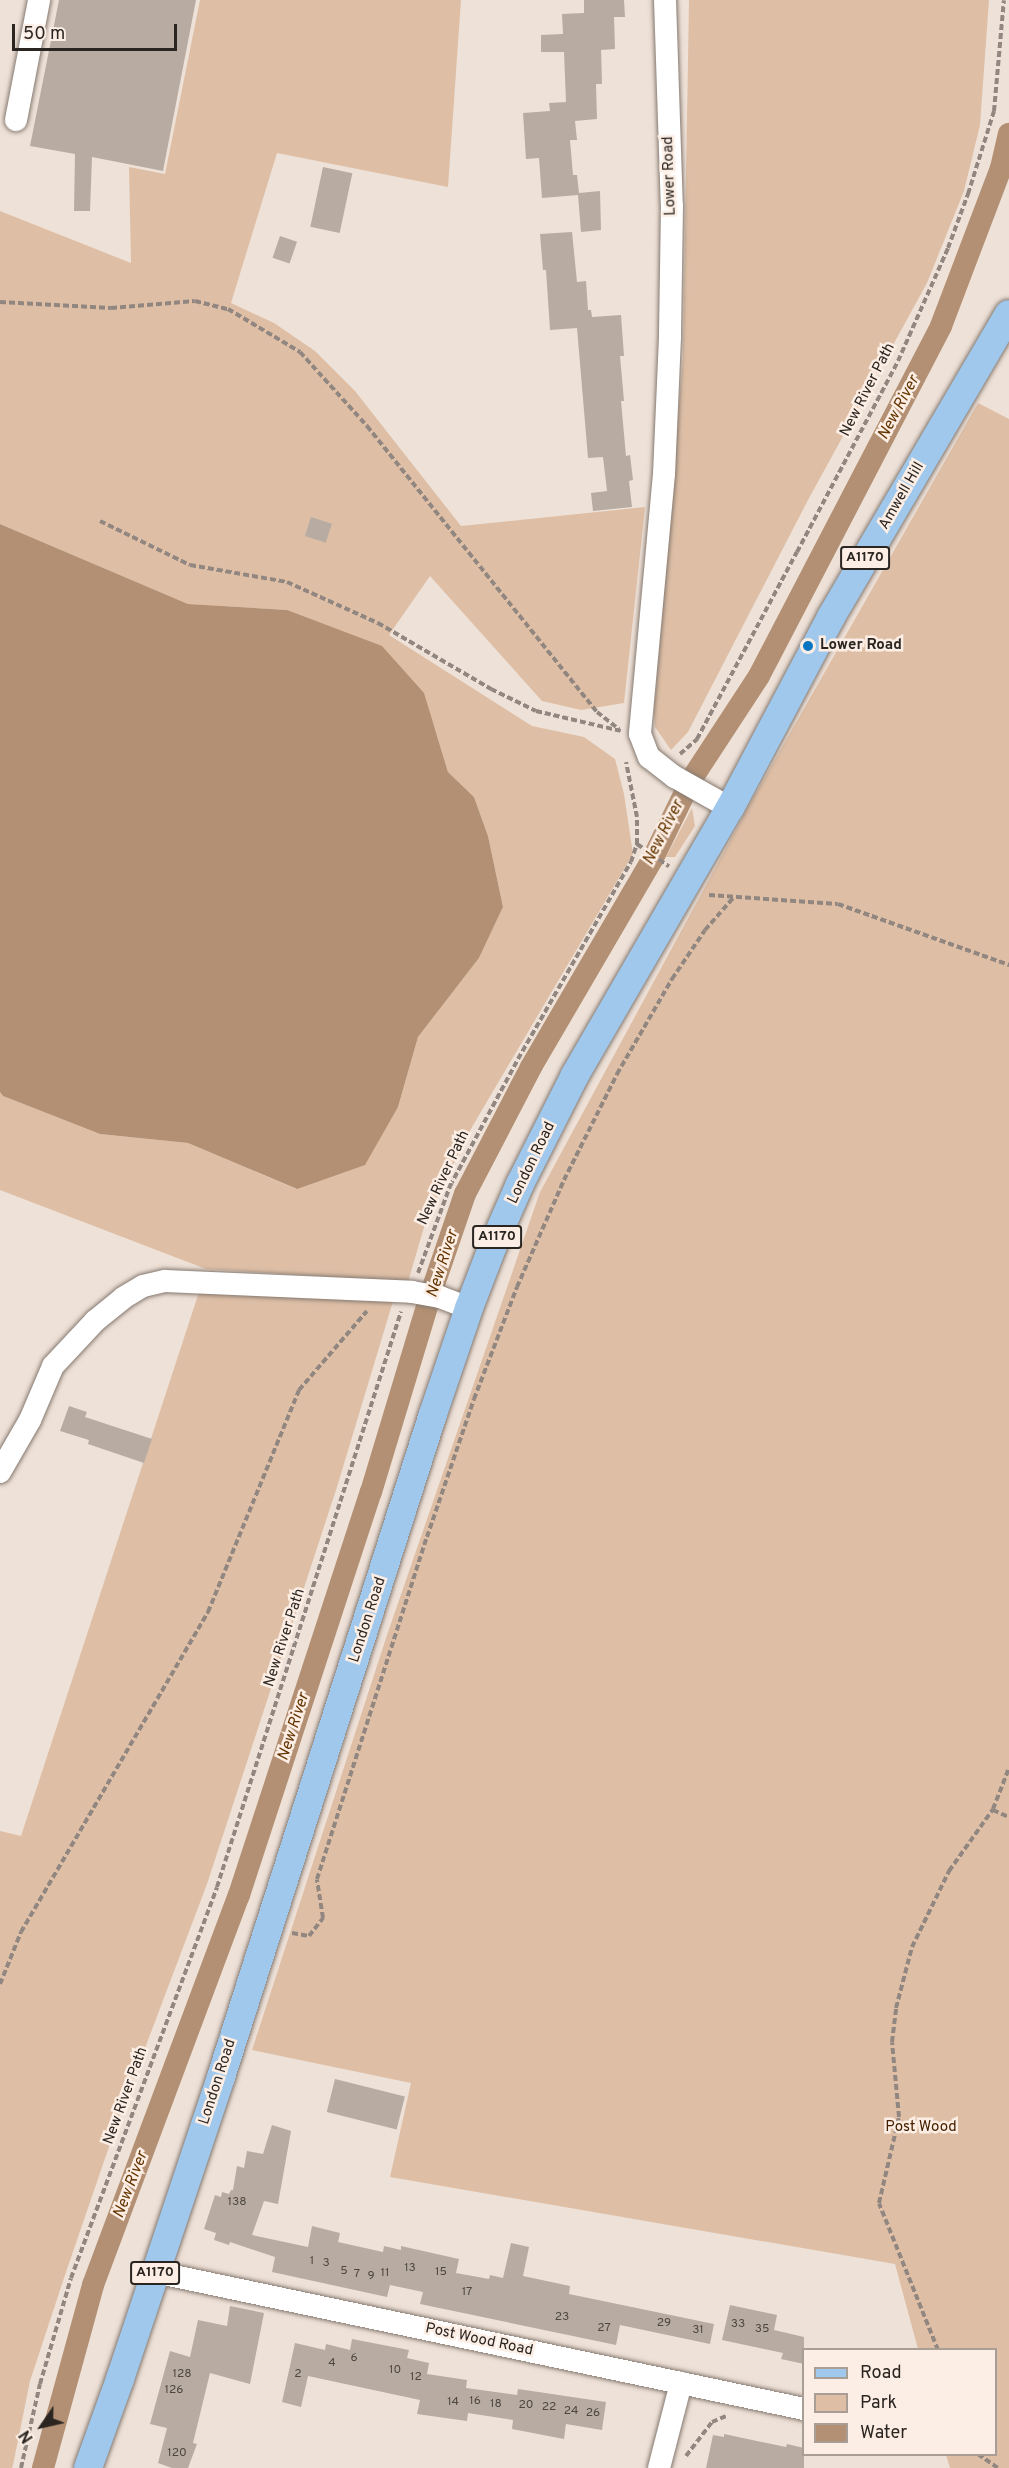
<!DOCTYPE html>
<html>
<head>
<meta charset="utf-8">
<style>
  body { margin:0 }
  #map { position:relative; width:1009px; height:2468px; overflow:hidden; background:#eee1d7; font-family:Overpass,sans-serif }
  div>[style] { position:absolute }
  .green>* { inset:0; background:#debfa6 }
  .water>* { inset:0; background:#b39073 }
  .canal>* { height:22px; margin:-11px; padding:0 11px; transform-origin:11px; border-radius:11px; background:#b39073 }
  .building>* { inset:0; background:#b8aca2; transform-origin:0 0 }
  .path>* { height:4px; margin-top:-2px; transform-origin:0; background:repeating-linear-gradient(90deg,#918780 0 6px,transparent 0 9px) }
  .roads { filter:drop-shadow(0 0 2px #857970) drop-shadow(0 0 2px #857970) }
  .minor>* { height:22px; margin:-11px; padding:0 11px; transform-origin:11px; border-radius:11px; background:#fff }
  .major>* { height:28px; margin:-14px; padding:0 14px; transform-origin:14px; border-radius:14px; background:#a0c8ec }
  .dots>* { width:16px; height:16px; translate:-50% -50%; box-sizing:border-box; border:3px solid #fceee4; border-radius:50% }
  span { translate:-50% -50%; white-space:nowrap; text-align:center; line-height:1.15; -webkit-text-stroke:5px #fceee4; paint-order:stroke }
  .number-label { font-size:12px; color:#4e4741 }
  .number-label span { -webkit-text-stroke-width:0 }
  .shield-label span { padding:2px 4px; background:#fceee4; border:2px solid; border-radius:4px; -webkit-text-stroke-width:0 }
  .shield-label { font-size:14px; color:#2a2521; font-weight:700 }
  .street-label { font-size:15px; color:#2a2521 }
  .poi-label { font-size:15px; color:#2a2521; font-weight:700 }
  .left { translate:0 -50%; text-align:left }
  .park-label { font-size:15px; color:#442100 }
  .water-label { font-size:16px; color:#633400; font-style:italic }
  .legend { position:absolute; left:802px; top:2348px; width:195px; height:108px; box-sizing:border-box; background:#fceee4; border:2px solid #a89e96; margin:0; padding:8px 10px; list-style:none; font-size:18px; color:#2a2521 }
  .legend li { display:flex; align-items:center; gap:12px; height:30px }
  .legend b { width:30px; border:2px solid #a89e96 }
  .north { position:absolute; left:12px; top:2396px; width:60px; height:60px; -webkit-text-stroke:4px #fceee4; paint-order:stroke; rotate:236deg; font-size:16px; font-weight:700; line-height:24px; text-align:center; color:#2a2521 }
  .north::after { content:''; display:block; margin:auto; width:21px; height:27px; background:#2a2521; clip-path:polygon(50% 0,100% 100%,50% 72%,0 100%) }
  .scale { position:absolute; left:12px; top:24px; width:165px; height:27px; box-sizing:border-box; border:3px solid #2a2521; border-top:0; padding-left:8px; font-size:18px; line-height:21px; white-space:nowrap; color:#2a2521; -webkit-text-stroke:4px #fceee4; paint-order:stroke }
</style>
</head>
<body>
<div id="map">
  <div class="green">
    <i style="clip-path:polygon(200px 0,461px 0,448px 187px,277px 153px,231px 303px,274px 323px,315px 351px,355px 391px,461px 526px,645px 507px,624px 703px,581px 710px,542px 701px,430px 576px,389px 635px,532px 726px,584px 737px,615px 759px,624px 794px,633px 854px,472px 1127px,427px 1217px,408px 1282px,206px 1269px,0 1190px,0 1092px,3px 1096px,100px 1134px,188px 1143px,296px 1189px,398px 1107px,418px 1037px,479px 958px,503px 907px,488px 836px,474px 797px,448px 772px,435px 729px,287px 610px,188px 604px,0 524px,0 211px,131px 263px,129px 167px,165px 174px)"></i>
    <i style="clip-path:polygon(689px 0,989px 0,980px 125px,964px 191px,927px 283px,808px 500px,688px 732px,671px 750px,655px 727px,654px 712px,683px 357px)"></i>
    <i style="clip-path:polygon(978px 403px,1009px 419px,1009px 2468px,950px 2468px,946px 2455px,996px 2454px,996px 2350px,918px 2349px,895px 2264px,390px 2177px,411px 2083px,252px 2050px,387px 1635px,540px 1192px,752px 800px)"></i>
    <i style="clip-path:polygon(692px 808px,695px 826px,675px 857px,666px 857px)"></i>
    <i style="clip-path:polygon(199px 1292px,394px 1298px,337px 1487px,207px 1884px,122px 2109px,65px 2275px,30px 2381px,13px 2465px,12px 2468px,0 2468px,0 1831px,21px 1836px)"></i>
  </div>
  <div class="water">
    <i style="clip-path:polygon(0 524px,188px 604px,287px 610px,382px 646px,424px 693px,448px 772px,474px 797px,488px 836px,503px 907px,479px 958px,418px 1037px,398px 1107px,365px 1165px,297px 1189px,188px 1143px,100px 1134px,3px 1096px,0 1092px)"></i>
  </div>
  <div class="canal">
    <i style="left:43px;top:2468px;width:190px;rotate:-74.7deg"></i>
    <i style="left:93px;top:2285px;width:416px;rotate:-69.5deg"></i>
    <i style="left:239px;top:1895px;width:424px;rotate:-71.9deg"></i>
    <i style="left:371px;top:1492px;width:205px;rotate:-73.2deg"></i>
    <i style="left:430px;top:1296px;width:108px;rotate:-71.1deg"></i>
    <i style="left:465px;top:1194px;width:143px;rotate:-62.5deg"></i>
    <i style="left:531px;top:1067px;width:242px;rotate:-59.7deg"></i>
    <i style="left:653px;top:858px;width:87px;rotate:-64deg"></i>
    <i style="left:691px;top:780px;width:124px;rotate:-56.8deg"></i>
    <i style="left:759px;top:676px;width:394px;rotate:-62.5deg"></i>
    <i style="left:941px;top:326px;width:169px;rotate:-69.2deg"></i>
    <i style="left:1001px;top:168px;width:35px;rotate:-77deg"></i>
  </div>
  <div class="building">
    <i style="clip-path:polygon(59px 0,196px 0,163px 171px,92px 157px,90px 211px,74px 211px,75px 154px,30px 146px)"></i>
    <i style="clip-path:polygon(584px 0,624px 0,625px 17px,614px 17px,615px 49px,601px 50px,602px 84px,596px 84px,597px 119px,575px 121px,577px 140px,570px 140px,573px 175px,577px 175px,579px 193px,600px 191px,601px 230px,581px 232px,578px 195px,542px 198px,539px 158px,526px 159px,523px 113px,550px 111px,549px 103px,566px 102px,564px 52px,541px 52px,541px 35px,563px 34px,562px 14px,584px 13px)"></i>
    <i style="left:323px;top:167px;width:30px;height:61px;rotate:12deg"></i>
    <i style="clip-path:polygon(572px 232px,577px 282px,586px 281px,588px 310px,591px 310px,592px 317px,621px 315px,624px 356px,620px 356px,624px 401px,621px 401px,626px 456px,630px 455px,633px 480px,629px 481px,632px 507px,593px 511px,591px 493px,607px 491px,603px 457px,588px 458px,577px 328px,550px 330px,546px 270px,543px 270px,540px 234px)"></i>
    <i style="left:280px;top:236px;width:18px;height:23px;rotate:19deg"></i>
    <i style="left:311px;top:517px;width:22px;height:20px;rotate:18deg"></i>
    <i style="clip-path:polygon(69px 1406px,87px 1412px,85px 1417px,152px 1439px,144px 1463px,88px 1444px,89px 1440px,60px 1431px)"></i>
    <i style="left:335px;top:2079px;width:72px;height:34px;rotate:14deg"></i>
    <i style="clip-path:polygon(272px 2125px,291px 2131px,278px 2204px,264px 2201px,252px 2235px,308px 2247px,312px 2226px,340px 2233px,338px 2242px,383px 2252px,384px 2246px,401px 2250px,401px 2246px,459px 2259px,456px 2273px,489px 2279px,490px 2275px,503px 2278px,511px 2243px,529px 2247px,523px 2276px,570px 2286px,569px 2294px,714px 2324px,710px 2344px,620px 2325px,616px 2345px,420px 2304px,423px 2292px,390px 2285px,387px 2297px,272px 2272px,275px 2257px,230px 2242px,229px 2245px,214px 2240px,216px 2233px,204px 2229px,215px 2195px,221px 2197px,222px 2192px,229px 2194px,231px 2190px,233px 2190px,237px 2166px,244px 2168px,247px 2151px,263px 2154px)"></i>
    <i style="clip-path:polygon(730px 2305px,777px 2315px,774px 2330px,804px 2337px,804px 2364px,781px 2359px,783px 2353px,722px 2340px)"></i>
    <i style="clip-path:polygon(230px 2306px,264px 2313px,250px 2384px,210px 2373px,193px 2443px,197px 2444px,188px 2468px,172px 2468px,158px 2463px,167px 2428px,150px 2424px,170px 2351px,190px 2357px,198px 2320px,227px 2326px)"></i>
    <i style="clip-path:polygon(352px 2339px,409px 2350px,407px 2358px,429px 2363px,427px 2374px,467px 2380px,466px 2388px,517px 2395px,518px 2389px,606px 2402px,602px 2430px,566px 2424px,564px 2439px,512px 2429px,513px 2420px,468px 2413px,467px 2421px,417px 2414px,420px 2400px,308px 2376px,301px 2407px,282px 2402px,295px 2343px,325px 2350px,326px 2344px,350px 2350px)"></i>
    <i style="clip-path:polygon(724px 2434px,786px 2447px,787px 2444px,804px 2448px,804px 2468px,706px 2468px,713px 2435px,724px 2437px)"></i>
  </div>
  <div class="path">
    <i style="left:0;top:302px;width:111px;rotate:3.1deg"></i>
    <i style="left:111px;top:308px;width:84px;rotate:-4.8deg"></i>
    <i style="left:195px;top:301px;width:34px;rotate:14deg"></i>
    <i style="left:228px;top:309px;width:84px;rotate:30.8deg"></i>
    <i style="left:300px;top:352px;width:100px;rotate:47.8deg"></i>
    <i style="left:367px;top:426px;width:367px;rotate:51.2deg"></i>
    <i style="left:597px;top:712px;width:28px;rotate:38deg"></i>
    <i style="left:100px;top:521px;width:100px;rotate:26.1deg"></i>
    <i style="left:190px;top:565px;width:98px;rotate:9.9deg"></i>
    <i style="left:287px;top:582px;width:100px;rotate:24.3deg"></i>
    <i style="left:378px;top:623px;width:131px;rotate:30.3deg"></i>
    <i style="left:491px;top:689px;width:50px;rotate:26.1deg"></i>
    <i style="left:536px;top:711px;width:87px;rotate:13.2deg"></i>
    <i style="left:680px;top:754px;width:23px;rotate:-41deg"></i>
    <i style="left:697px;top:739px;width:212px;rotate:-61.9deg"></i>
    <i style="left:797px;top:552px;width:216px;rotate:-62.1deg"></i>
    <i style="left:898px;top:361px;width:124px;rotate:-66.1deg"></i>
    <i style="left:948px;top:248px;width:58px;rotate:-69.7deg"></i>
    <i style="left:968px;top:194px;width:87px;rotate:-72.6deg"></i>
    <i style="left:994px;top:111px;width:111px;rotate:-84.9deg"></i>
    <i style="left:637px;top:844px;width:39px;rotate:35deg"></i>
    <i style="left:709px;top:895px;width:129px;rotate:4deg"></i>
    <i style="left:838px;top:904px;width:182px;rotate:19.6deg"></i>
    <i style="left:418px;top:1273px;width:93px;rotate:-69.8deg"></i>
    <i style="left:450px;top:1186px;width:144px;rotate:-61.8deg"></i>
    <i style="left:518px;top:1059px;width:227px;rotate:-60.2deg"></i>
    <i style="left:631px;top:862px;width:19px;rotate:-72deg"></i>
    <i style="left:637px;top:844px;width:27px;rotate:-90deg"></i>
    <i style="left:637px;top:817px;width:56px;rotate:-101.3deg"></i>
    <i style="left:993px;top:1810px;width:17px;rotate:24deg"></i>
    <i style="left:292px;top:1933px;width:17px;rotate:10deg"></i>
    <i style="left:309px;top:1936px;width:23px;rotate:-52deg"></i>
    <i style="left:323px;top:1918px;width:39px;rotate:-99deg"></i>
    <i style="left:317px;top:1879px;width:359px;rotate:-72.2deg"></i>
    <i style="left:427px;top:1537px;width:146px;rotate:-71.2deg"></i>
    <i style="left:474px;top:1399px;width:120px;rotate:-69deg"></i>
    <i style="left:517px;top:1287px;width:117px;rotate:-66.3deg"></i>
    <i style="left:564px;top:1180px;width:119px;rotate:-63.4deg"></i>
    <i style="left:617px;top:1074px;width:110px;rotate:-59.9deg"></i>
    <i style="left:672px;top:979px;width:59px;rotate:-56deg"></i>
    <i style="left:705px;top:930px;width:44px;rotate:-48.7deg"></i>
    <i style="left:0;top:1984px;width:56px;rotate:-68deg"></i>
    <i style="left:21px;top:1932px;width:371px;rotate:-59.7deg"></i>
    <i style="left:208px;top:1612px;width:240px;rotate:-67.7deg"></i>
    <i style="left:299px;top:1390px;width:104px;rotate:-49.3deg"></i>
    <i style="left:938px;top:2350px;width:158px;rotate:-111.9deg"></i>
    <i style="left:879px;top:2203px;width:88px;rotate:-76.9deg"></i>
    <i style="left:899px;top:2117px;width:75px;rotate:-95.3deg"></i>
    <i style="left:892px;top:2042px;width:34px;rotate:-83deg"></i>
    <i style="left:896px;top:2008px;width:63px;rotate:-75.3deg"></i>
    <i style="left:912px;top:1947px;width:85px;rotate:-64deg"></i>
    <i style="left:949px;top:1871px;width:76px;rotate:-54.6deg"></i>
    <i style="left:993px;top:1809px;width:44px;rotate:-68.7deg"></i>
    <i style="left:978px;top:2454px;width:24px;rotate:35deg"></i>
    <i style="left:686px;top:2456px;width:43px;rotate:-52.6deg"></i>
    <i style="left:712px;top:2422px;width:15px;rotate:-23deg"></i>
    <i style="left:21px;top:2468px;width:86px;rotate:-77.3deg"></i>
    <i style="left:40px;top:2384px;width:110px;rotate:-73.7deg"></i>
    <i style="left:71px;top:2278px;width:417px;rotate:-69.5deg"></i>
    <i style="left:217px;top:1887px;width:604px;rotate:-72.26deg"></i>
  </div>
  <div class="roads">
    <div class="minor">
      <i style="left:665px;top:0;width:206px;rotate:88.1deg"></i>
      <i style="left:672px;top:206px;width:131px;rotate:90.9deg"></i>
      <i style="left:670px;top:337px;width:137px;rotate:92.5deg"></i>
      <i style="left:664px;top:474px;width:261px;rotate:95.3deg"></i>
      <i style="left:640px;top:734px;width:25px;rotate:69deg"></i>
      <i style="left:649px;top:757px;width:33px;rotate:38deg"></i>
      <i style="left:675px;top:777px;width:63px;rotate:29.4deg"></i>
      <i style="left:16px;top:120px;width:122px;rotate:-79.1deg"></i>
      <i style="left:0;top:1472px;width:60px;rotate:-60deg"></i>
      <i style="left:30px;top:1420px;width:59px;rotate:-66.9deg"></i>
      <i style="left:53px;top:1366px;width:62px;rotate:-47deg"></i>
      <i style="left:95px;top:1321px;width:36px;rotate:-39deg"></i>
      <i style="left:123px;top:1298px;width:23px;rotate:-31deg"></i>
      <i style="left:143px;top:1286px;width:23px;rotate:-13deg"></i>
      <i style="left:165px;top:1281px;width:247px;rotate:2.5deg"></i>
      <i style="left:412px;top:1292px;width:28px;rotate:10deg"></i>
      <i style="left:440px;top:1297px;width:31px;rotate:21deg"></i>
      <i style="left:155px;top:2272px;width:663px;rotate:11.92deg"></i>
      <i style="left:659px;top:2468px;width:88px;rotate:-75.5deg"></i>
    </div>
    <div class="major">
      <i style="left:88px;top:2468px;width:95px;rotate:-70.2deg"></i>
      <i style="left:120px;top:2379px;width:318px;rotate:-71.5deg"></i>
      <i style="left:221px;top:2077px;width:696px;rotate:-72.27deg"></i>
      <i style="left:433px;top:1414px;width:112px;rotate:-71.2deg"></i>
      <i style="left:469px;top:1308px;width:64px;rotate:-69deg"></i>
      <i style="left:492px;top:1248px;width:70px;rotate:-66.4deg"></i>
      <i style="left:520px;top:1184px;width:122px;rotate:-63.2deg"></i>
      <i style="left:575px;top:1075px;width:309px;rotate:-59.9deg"></i>
      <i style="left:730px;top:808px;width:216px;rotate:-62.1deg"></i>
      <i style="left:831px;top:617px;width:351px;rotate:-59.6deg"></i>
    </div>
  </div>
  <div class="dots">
    <i style="left:808px;top:646px;background:#0875c0"></i>
  </div>
  <div class="number-label">
    <span style="left:237px;top:2203px">138</span>
    <span style="left:312px;top:2262px">1</span>
    <span style="left:326px;top:2264px">3</span>
    <span style="left:410px;top:2269px">13</span>
    <span style="left:344px;top:2272px">5</span>
    <span style="left:441px;top:2273px">15</span>
    <span style="left:385px;top:2274px">11</span>
    <span style="left:357px;top:2275px">7</span>
    <span style="left:371px;top:2277px">9</span>
    <span style="left:467px;top:2293px">17</span>
    <span style="left:562px;top:2318px">23</span>
    <span style="left:664px;top:2324px">29</span>
    <span style="left:738px;top:2325px">33</span>
    <span style="left:604px;top:2329px">27</span>
    <span style="left:762px;top:2330px">35</span>
    <span style="left:698px;top:2331px">31</span>
    <span style="left:354px;top:2359px">6</span>
    <span style="left:332px;top:2364px">4</span>
    <span style="left:395px;top:2371px">10</span>
    <span style="left:182px;top:2375px">128</span>
    <span style="left:298px;top:2375px">2</span>
    <span style="left:416px;top:2378px">12</span>
    <span style="left:174px;top:2391px">126</span>
    <span style="left:475px;top:2402px">16</span>
    <span style="left:453px;top:2403px">14</span>
    <span style="left:496px;top:2405px">18</span>
    <span style="left:526px;top:2406px">20</span>
    <span style="left:549px;top:2408px">22</span>
    <span style="left:571px;top:2412px">24</span>
    <span style="left:593px;top:2414px">26</span>
    <span style="left:177px;top:2454px">120</span>
  </div>
  <div class="shield-label">
    <span style="left:865px;top:558px">A1170</span>
    <span style="left:497px;top:1237px">A1170</span>
    <span style="left:155px;top:2273px">A1170</span>
  </div>
  <div class="street-label">
    <span style="left:670px;top:176px;rotate:-92deg">Lower Road</span>
    <span style="left:868px;top:390px;rotate:-63deg">New River Path</span>
    <span style="left:902px;top:496px;rotate:-60deg">Amwell Hill</span>
    <span style="left:532px;top:1163px;rotate:-64deg">London Road</span>
    <span style="left:444px;top:1178px;rotate:-65deg">New River Path</span>
    <span style="left:368px;top:1620px;rotate:-72deg">London Road</span>
    <span style="left:285px;top:1638px;rotate:-72deg">New River Path</span>
    <span style="left:218px;top:2082px;rotate:-72deg">London Road</span>
    <span style="left:126px;top:2096px;rotate:-70deg">New River Path</span>
    <span style="left:479px;top:2340px;rotate:12deg">Post Wood Road</span>
  </div>
  <div class="poi-label">
    <span class="left" style="left:820px;top:646px">Lower Road</span>
  </div>
  <div class="park-label">
    <span style="left:921px;top:2128px">Post Wood</span>
  </div>
  <div class="water-label">
    <span style="left:899px;top:408px;rotate:-62deg">New River</span>
    <span style="left:664px;top:833px;rotate:-63deg">New River</span>
    <span style="left:443px;top:1264px;rotate:-72deg">New River</span>
    <span style="left:294px;top:1727px;rotate:-72deg">New River</span>
    <span style="left:131px;top:2185px;rotate:-69deg">New River</span>
  </div>
  <ul class="legend">
  <li><b style="height:8px;background:#a0c8ec"></b>Road</li>
  <li><b style="height:16px;background:#debfa6"></b>Park</li>
  <li><b style="height:16px;background:#b39073"></b>Water</li>
  </ul>
  <div class="north">N</div>
  <div class="scale">50 m</div>
</div>
</body>
</html>
